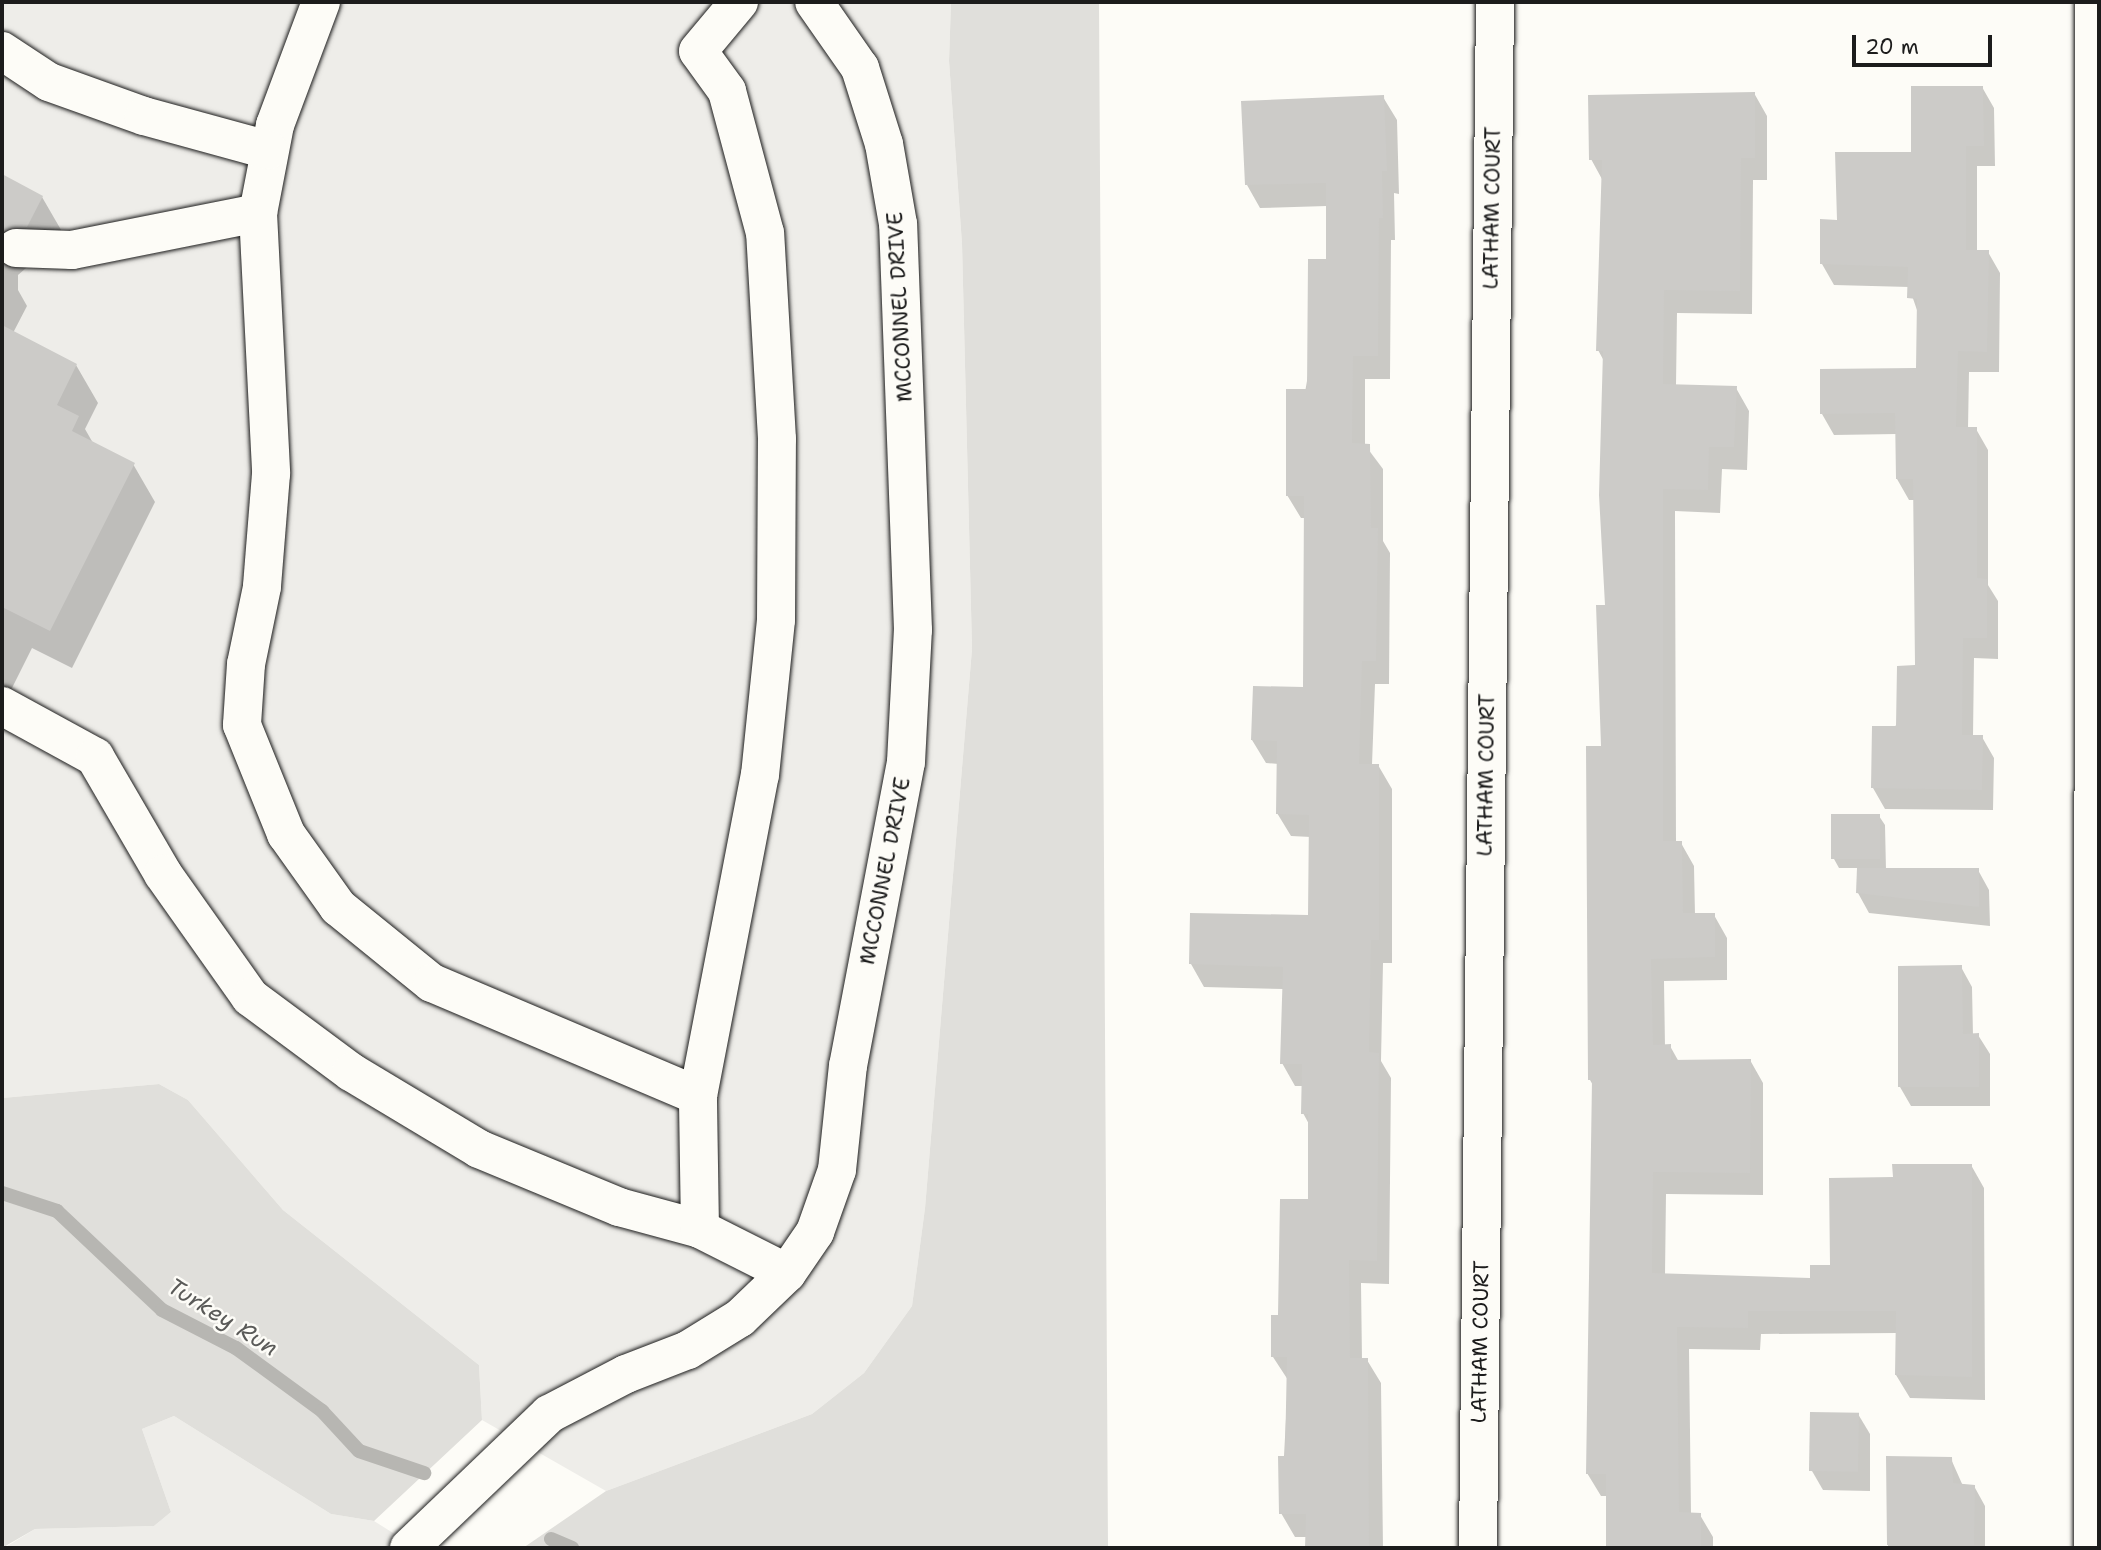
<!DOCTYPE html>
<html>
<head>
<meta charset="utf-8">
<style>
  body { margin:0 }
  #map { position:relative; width:2101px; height:1550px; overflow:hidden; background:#fdfcf7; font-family:"Shantell Sans",sans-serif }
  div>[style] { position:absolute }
  .built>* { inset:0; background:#eeede9 }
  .green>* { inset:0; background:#e0dfdb }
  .shadow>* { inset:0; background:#0003 }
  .stream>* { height:14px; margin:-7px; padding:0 7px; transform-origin:7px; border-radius:7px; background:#b7b6b2 }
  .building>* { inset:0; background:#cccbc8; transform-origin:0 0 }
  .roads { filter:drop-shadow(0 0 2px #1c1c1c) drop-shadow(0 0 2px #1c1c1c) }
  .minor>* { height:38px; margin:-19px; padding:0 19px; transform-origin:19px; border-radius:19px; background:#fdfcf7 }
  span { translate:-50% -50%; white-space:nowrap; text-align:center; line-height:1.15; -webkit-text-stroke:5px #fdfcf7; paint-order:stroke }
  .street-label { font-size:21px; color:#1c1c1c }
  .water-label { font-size:23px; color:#5a5a58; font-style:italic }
  .frame { position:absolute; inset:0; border:4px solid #1c1c1c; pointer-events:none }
  .scale { position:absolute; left:1852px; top:35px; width:140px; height:32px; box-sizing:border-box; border:4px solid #1c1c1c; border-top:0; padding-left:9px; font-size:21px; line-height:24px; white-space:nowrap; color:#1c1c1c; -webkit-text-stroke:5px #fdfcf7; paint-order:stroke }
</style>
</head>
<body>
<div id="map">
  <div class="built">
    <i style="clip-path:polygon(2px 2px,951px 2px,949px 61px,962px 244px,972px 649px,925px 1208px,912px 1306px,864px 1373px,812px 1414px,606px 1491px,482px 1420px,479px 1365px,283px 1210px,188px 1100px,159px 1084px,2px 1098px)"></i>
    <i style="clip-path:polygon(174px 1416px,331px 1514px,374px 1521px,417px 1548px,4px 1548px,35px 1529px,154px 1526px,171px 1512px,142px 1429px)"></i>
  </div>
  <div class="green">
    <i style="clip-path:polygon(951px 2px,1099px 2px,1108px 1548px,523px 1548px,606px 1491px,812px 1414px,864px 1373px,912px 1306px,925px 1208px,972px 649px,962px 244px,949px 61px)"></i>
    <i style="clip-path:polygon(159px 1084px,188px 1100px,283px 1210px,479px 1365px,482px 1420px,374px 1521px,331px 1514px,174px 1416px,142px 1429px,171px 1512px,154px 1526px,35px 1529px,2px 1548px,2px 1098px)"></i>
  </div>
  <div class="shadow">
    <i style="clip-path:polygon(1982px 87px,1994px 108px,1995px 166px,1977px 166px,1977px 252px,1988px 252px,2000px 273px,1999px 372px,1969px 372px,1968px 429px,1976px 429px,1988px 450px,1988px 585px,1998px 601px,1998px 659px,1974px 658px,1973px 737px,1982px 737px,1994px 758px,1993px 810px,1885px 809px,1873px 788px,1917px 667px,1915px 500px,1909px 500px,1897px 479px,1897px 434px,1834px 435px,1822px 414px,1918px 370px,1918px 313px,1909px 287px,1834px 285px,1822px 264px,1839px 221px)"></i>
    <i style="clip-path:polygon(1754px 93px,1767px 116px,1767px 180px,1753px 180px,1752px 314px,1677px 313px,1676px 386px,1736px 388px,1749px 411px,1747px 470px,1722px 469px,1720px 513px,1675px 511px,1676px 843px,1681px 843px,1694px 866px,1695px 915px,1714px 915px,1727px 938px,1727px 980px,1664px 981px,1665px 1046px,1670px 1046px,1679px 1062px,1750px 1060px,1763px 1083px,1763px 1195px,1666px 1194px,1665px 1276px,1812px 1280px,1831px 1267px,1894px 1178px,1971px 1165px,1984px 1188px,1985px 1400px,1910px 1398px,1896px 1375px,1897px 1333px,1761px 1334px,1760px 1350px,1689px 1349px,1691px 1514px,1700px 1515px,1713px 1537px,1713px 1548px,1608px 1548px,1608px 1496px,1601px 1496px,1587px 1473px,1594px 1087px,1590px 1080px,1606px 606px,1604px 361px,1598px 350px,1603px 181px,1591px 159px)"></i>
    <i style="clip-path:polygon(1383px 97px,1397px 120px,1399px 194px,1394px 193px,1395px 240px,1391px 240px,1390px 379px,1365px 379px,1365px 445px,1383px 469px,1383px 541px,1390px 553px,1389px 684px,1375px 684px,1372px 765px,1378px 765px,1392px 789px,1392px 963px,1383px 963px,1381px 1061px,1391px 1078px,1389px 1284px,1361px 1283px,1362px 1360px,1367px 1360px,1381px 1383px,1383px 1548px,1306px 1548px,1307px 1537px,1295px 1537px,1281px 1513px,1288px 1380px,1273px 1357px,1309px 1201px,1310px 1126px,1303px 1113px,1303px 1086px,1295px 1086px,1282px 1063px,1284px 989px,1204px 987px,1191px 964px,1310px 916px,1311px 837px,1291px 836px,1277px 813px,1279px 764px,1266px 763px,1252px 740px,1304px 689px,1306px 518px,1301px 518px,1287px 495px,1328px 261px,1327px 206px,1260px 208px,1247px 185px)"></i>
    <i style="clip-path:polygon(2px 176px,42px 197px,64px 235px,18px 275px,18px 290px,27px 306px,13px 333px,76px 365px,98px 403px,85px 429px,93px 443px,133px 464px,155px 502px,72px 668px,32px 648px,6px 700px,2px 698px)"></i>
    <i style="clip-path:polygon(1879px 816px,1885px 825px,1886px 870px,1978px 870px,1989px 890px,1990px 926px,1869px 913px,1858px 893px,1859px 868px,1839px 868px,1834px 859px)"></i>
    <i style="clip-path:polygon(1961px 967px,1972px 987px,1973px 1035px,1978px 1035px,1990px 1054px,1990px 1106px,1911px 1106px,1900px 1087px)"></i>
    <i style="clip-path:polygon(1858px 1414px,1870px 1434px,1870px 1491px,1823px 1490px,1812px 1471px)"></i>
    <i style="clip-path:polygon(1888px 1458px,1951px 1459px,1963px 1486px,1974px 1486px,1985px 1506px,1985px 1548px,1888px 1548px)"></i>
  </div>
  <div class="stream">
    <i style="left:2px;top:1193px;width:58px;rotate:18.1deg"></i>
    <i style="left:57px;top:1211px;width:144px;rotate:43.3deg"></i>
    <i style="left:162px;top:1310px;width:83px;rotate:27.2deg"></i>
    <i style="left:236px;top:1348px;width:107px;rotate:36.2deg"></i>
    <i style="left:322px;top:1411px;width:54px;rotate:47.2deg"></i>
    <i style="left:359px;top:1451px;width:69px;rotate:18.7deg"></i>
    <i style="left:551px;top:1539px;width:23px;rotate:23deg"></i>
  </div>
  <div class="building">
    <i style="clip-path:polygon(1911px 86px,1983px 86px,1984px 146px,1966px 146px,1966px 250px,1989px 250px,1987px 352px,1958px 351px,1956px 427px,1977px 427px,1977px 578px,1987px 579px,1987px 638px,1963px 638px,1962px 735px,1983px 735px,1982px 790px,1871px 788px,1872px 726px,1896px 726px,1897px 666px,1915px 665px,1913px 479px,1896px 479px,1895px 413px,1820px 414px,1820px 369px,1916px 368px,1917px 299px,1907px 298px,1908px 267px,1820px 264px,1820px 219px,1837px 220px,1835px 152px,1911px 152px)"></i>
    <i style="clip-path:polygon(1755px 92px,1755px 158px,1741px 158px,1740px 291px,1664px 290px,1663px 384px,1737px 386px,1734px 447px,1709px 447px,1708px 490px,1663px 489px,1663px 841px,1682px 841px,1683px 913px,1715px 913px,1715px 957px,1651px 959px,1653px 1045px,1671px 1044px,1671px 1060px,1751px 1059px,1750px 1173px,1653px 1172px,1652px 1273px,1810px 1278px,1810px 1265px,1830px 1265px,1829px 1178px,1893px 1177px,1892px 1164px,1972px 1164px,1972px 1377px,1895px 1375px,1896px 1311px,1748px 1311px,1748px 1328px,1677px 1327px,1679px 1512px,1701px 1513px,1701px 1548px,1606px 1548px,1606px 1474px,1586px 1474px,1592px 1080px,1588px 1080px,1586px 746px,1601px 746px,1596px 605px,1605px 605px,1599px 495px,1603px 351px,1596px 351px,1602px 160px,1589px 160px,1588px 95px)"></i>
    <i style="clip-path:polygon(1384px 95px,1387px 171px,1382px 171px,1383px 218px,1379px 218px,1378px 356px,1353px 356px,1352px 443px,1370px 444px,1371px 528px,1378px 528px,1376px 661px,1362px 661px,1359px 764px,1379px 764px,1379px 940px,1371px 940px,1369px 1052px,1379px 1053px,1377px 1261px,1349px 1260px,1350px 1358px,1368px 1358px,1369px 1548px,1305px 1548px,1306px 1514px,1279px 1514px,1278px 1456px,1285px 1456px,1287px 1357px,1271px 1357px,1271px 1315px,1278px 1315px,1280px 1199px,1308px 1199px,1308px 1114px,1301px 1114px,1302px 1064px,1280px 1064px,1283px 967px,1189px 964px,1190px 913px,1308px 915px,1309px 815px,1276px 814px,1277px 741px,1251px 740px,1253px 686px,1303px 687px,1304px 496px,1286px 496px,1286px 389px,1307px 389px,1308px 259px,1326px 259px,1326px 183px,1245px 185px,1241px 101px)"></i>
    <i style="clip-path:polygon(2px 174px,43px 196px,27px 227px,2px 232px)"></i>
    <i style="clip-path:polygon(2px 325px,77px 364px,57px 405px,79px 416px,72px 431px,135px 463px,50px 631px,2px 607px)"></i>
    <i style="left:1831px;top:814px;width:49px;height:45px"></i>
    <i style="clip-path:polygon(1857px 868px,1979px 868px,1979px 907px,1856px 893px)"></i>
    <i style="clip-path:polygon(1962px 965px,1963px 1034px,1979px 1033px,1979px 1087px,1898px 1087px,1898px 966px)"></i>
    <i style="left:1810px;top:1412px;width:49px;height:59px;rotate:1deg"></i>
    <i style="clip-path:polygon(1886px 1456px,1952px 1457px,1953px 1483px,1975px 1485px,1974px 1545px,1887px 1545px)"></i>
  </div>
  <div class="roads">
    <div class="minor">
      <i style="left:321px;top:2px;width:131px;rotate:110.5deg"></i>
      <i style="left:275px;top:125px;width:90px;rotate:100.9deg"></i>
      <i style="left:258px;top:213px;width:261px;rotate:87.1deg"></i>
      <i style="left:271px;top:474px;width:113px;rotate:94.6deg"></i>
      <i style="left:262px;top:587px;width:79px;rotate:101.7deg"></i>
      <i style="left:246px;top:664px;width:61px;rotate:93.8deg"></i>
      <i style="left:242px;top:725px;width:118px;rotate:68deg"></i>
      <i style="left:286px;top:834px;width:90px;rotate:54.5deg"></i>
      <i style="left:338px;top:907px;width:121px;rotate:39deg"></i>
      <i style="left:432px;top:983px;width:289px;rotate:23deg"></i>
      <i style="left:2px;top:51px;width:56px;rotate:33.4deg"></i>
      <i style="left:49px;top:82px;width:101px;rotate:19.7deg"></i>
      <i style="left:144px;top:116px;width:129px;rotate:15.3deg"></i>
      <i style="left:16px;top:248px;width:56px;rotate:2deg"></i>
      <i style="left:72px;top:250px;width:190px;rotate:-11.3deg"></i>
      <i style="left:2px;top:706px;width:106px;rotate:28.7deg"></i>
      <i style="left:95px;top:757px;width:135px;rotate:59.8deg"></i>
      <i style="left:163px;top:874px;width:151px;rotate:54.7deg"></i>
      <i style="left:250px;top:997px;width:126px;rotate:36.6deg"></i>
      <i style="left:351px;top:1072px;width:149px;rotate:31deg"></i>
      <i style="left:479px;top:1149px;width:152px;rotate:22.5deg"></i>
      <i style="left:619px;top:1207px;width:84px;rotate:15.2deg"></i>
      <i style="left:700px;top:1229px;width:97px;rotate:26.8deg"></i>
      <i style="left:700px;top:1229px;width:133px;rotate:-90.9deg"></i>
      <i style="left:698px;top:1096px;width:327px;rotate:-79.1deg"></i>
      <i style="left:760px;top:775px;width:156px;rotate:-84.1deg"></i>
      <i style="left:776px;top:620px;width:181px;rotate:-89.7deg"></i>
      <i style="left:777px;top:439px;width:206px;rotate:-93.3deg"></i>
      <i style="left:765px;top:233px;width:147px;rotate:-105deg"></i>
      <i style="left:727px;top:91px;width:49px;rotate:-125.9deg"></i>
      <i style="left:698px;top:51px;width:64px;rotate:-50.1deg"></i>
      <i style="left:409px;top:1548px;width:194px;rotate:-43.7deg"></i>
      <i style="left:549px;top:1414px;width:87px;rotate:-27.5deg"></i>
      <i style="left:626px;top:1374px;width:66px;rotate:-21.2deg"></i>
      <i style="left:688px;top:1350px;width:61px;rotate:-31.6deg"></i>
      <i style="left:740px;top:1318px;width:65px;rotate:-43.8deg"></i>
      <i style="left:787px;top:1273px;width:50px;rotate:-55.7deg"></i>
      <i style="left:815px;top:1232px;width:66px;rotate:-70.5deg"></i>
      <i style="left:837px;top:1170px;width:105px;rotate:-84deg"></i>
      <i style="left:848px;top:1066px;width:309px;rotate:-79.2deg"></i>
      <i style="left:906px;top:762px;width:132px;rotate:-87deg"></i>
      <i style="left:913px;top:630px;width:406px;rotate:-92.1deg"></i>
      <i style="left:898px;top:224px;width:81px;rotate:-99.9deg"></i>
      <i style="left:884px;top:144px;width:80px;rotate:-107.5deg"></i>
      <i style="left:860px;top:68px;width:80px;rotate:-124.9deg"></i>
      <i style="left:1478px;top:1548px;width:1546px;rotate:-89.37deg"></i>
      <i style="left:2093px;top:1548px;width:1546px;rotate:-89.96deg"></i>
    </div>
  </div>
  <div class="street-label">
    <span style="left:1492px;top:208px;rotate:-89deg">LATHAM COURT</span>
    <span style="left:900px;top:307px;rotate:-93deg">MCCONNEL DRIVE</span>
    <span style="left:1486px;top:775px;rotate:-89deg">LATHAM COURT</span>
    <span style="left:885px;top:871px;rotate:-79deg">MCCONNEL DRIVE</span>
    <span style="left:1480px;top:1342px;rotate:-89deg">LATHAM COURT</span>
  </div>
  <div class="water-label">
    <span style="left:223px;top:1317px;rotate:32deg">Turkey Run</span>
  </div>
  <div class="frame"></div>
  <div class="scale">20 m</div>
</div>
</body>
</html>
